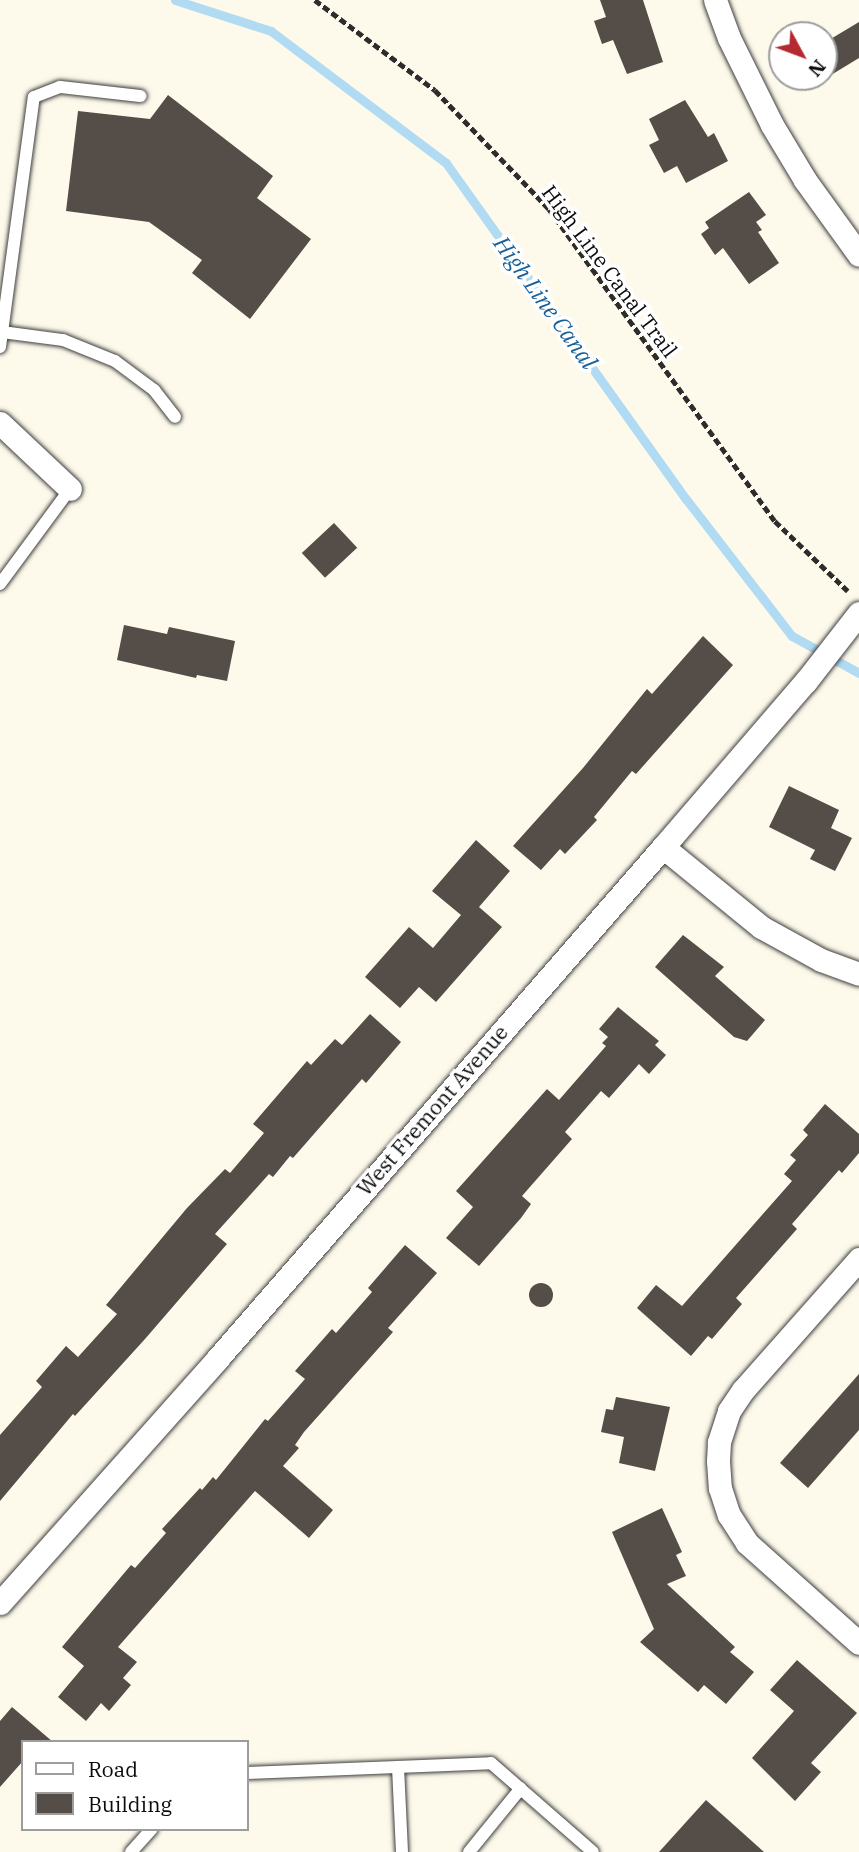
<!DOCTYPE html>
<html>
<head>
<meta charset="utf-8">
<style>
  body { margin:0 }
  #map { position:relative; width:859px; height:1852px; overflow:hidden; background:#fefaeb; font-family:"IBM Plex Serif",serif }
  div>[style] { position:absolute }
  .stream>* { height:9px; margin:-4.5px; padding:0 4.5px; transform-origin:4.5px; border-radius:4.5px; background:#b1dbf3 }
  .building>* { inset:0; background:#544d48; transform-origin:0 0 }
  .round { border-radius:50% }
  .path>* { height:4.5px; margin-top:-2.25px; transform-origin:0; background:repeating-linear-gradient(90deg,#2d2d2d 0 7px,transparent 0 10.5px) }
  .roads { filter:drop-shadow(0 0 2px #3e3e3e) drop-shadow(0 0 2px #3e3e3e) }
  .lane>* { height:12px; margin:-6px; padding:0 6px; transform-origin:6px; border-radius:6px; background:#fff }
  .street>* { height:23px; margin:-11.5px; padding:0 11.5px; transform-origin:11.5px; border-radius:11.5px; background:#fff }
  span { translate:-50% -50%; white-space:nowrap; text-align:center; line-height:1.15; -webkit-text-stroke:7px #fff; paint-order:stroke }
  .street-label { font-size:21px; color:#0b0b0b }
  .water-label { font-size:23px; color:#1a6198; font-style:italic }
  .legend { position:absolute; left:21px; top:1740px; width:228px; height:91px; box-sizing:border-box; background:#fff; border:2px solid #9d9d9d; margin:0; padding:9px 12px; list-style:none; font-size:21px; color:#0b0b0b }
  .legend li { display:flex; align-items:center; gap:14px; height:35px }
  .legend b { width:35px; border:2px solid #9d9d9d }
  .north { position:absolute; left:768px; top:21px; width:70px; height:70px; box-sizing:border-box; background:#fff; border:2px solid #9d9d9d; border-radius:50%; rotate:131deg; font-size:19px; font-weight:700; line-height:28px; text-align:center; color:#0b0b0b }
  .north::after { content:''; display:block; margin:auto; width:24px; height:32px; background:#b52930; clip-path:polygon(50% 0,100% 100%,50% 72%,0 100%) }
</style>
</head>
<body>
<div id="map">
  <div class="stream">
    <i style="left:175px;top:0;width:101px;rotate:17.9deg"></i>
    <i style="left:271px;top:31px;width:219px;rotate:37deg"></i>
    <i style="left:446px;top:163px;width:413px;rotate:54.5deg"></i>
    <i style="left:686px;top:499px;width:173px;rotate:52.3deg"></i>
    <i style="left:792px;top:636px;width:77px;rotate:28.9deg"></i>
  </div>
  <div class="building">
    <i style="clip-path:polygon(600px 0,643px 0,663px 62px,627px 74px,613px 40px,602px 44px,594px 21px,606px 17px)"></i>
    <i style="clip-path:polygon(859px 22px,859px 58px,831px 75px,824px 63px,824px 43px)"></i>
    <i style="clip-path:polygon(168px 95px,273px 176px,257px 198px,311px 239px,250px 319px,192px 273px,202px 260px,149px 222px,66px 211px,78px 111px,150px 119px)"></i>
    <i style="clip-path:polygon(685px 100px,708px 137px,714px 133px,728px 161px,686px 183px,677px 166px,664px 173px,649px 145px,659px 140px,649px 119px)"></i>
    <i style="clip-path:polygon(749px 192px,766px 215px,756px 222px,762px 230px,758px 232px,779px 263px,749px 284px,723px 248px,715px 255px,701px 234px,709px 228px,705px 222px)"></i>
    <i style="left:334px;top:523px;width:34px;height:44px;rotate:47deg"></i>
    <i style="clip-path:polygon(124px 625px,167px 634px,169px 627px,235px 641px,227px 681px,197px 675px,196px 678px,117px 660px)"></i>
    <i style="clip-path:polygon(703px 636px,733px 665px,636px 774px,632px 771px,594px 817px,597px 820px,565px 854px,560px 849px,541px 870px,513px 846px,583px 768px,647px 689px,652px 694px)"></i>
    <i style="clip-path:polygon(789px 786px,839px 810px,831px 828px,852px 838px,835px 871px,810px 859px,815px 850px,769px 827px)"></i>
    <i style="clip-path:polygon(476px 840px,510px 871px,479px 907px,502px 927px,436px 1002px,419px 987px,400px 1008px,365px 977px,409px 927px,433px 948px,461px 915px,432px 891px)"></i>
    <i style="clip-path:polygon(683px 935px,724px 967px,715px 976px,765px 1020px,747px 1041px,734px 1037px,655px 967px)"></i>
    <i style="clip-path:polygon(618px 1007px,659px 1041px,655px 1045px,666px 1055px,649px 1074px,639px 1064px,609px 1098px,601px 1091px,565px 1132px,572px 1139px,522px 1196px,531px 1204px,521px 1218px,479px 1266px,446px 1238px,473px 1207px,456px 1191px,547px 1089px,559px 1100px,606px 1046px,602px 1043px,608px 1037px,599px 1029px)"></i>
    <i style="clip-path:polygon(370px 1014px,401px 1042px,366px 1083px,362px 1079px,293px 1158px,290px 1156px,273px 1177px,269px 1174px,215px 1234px,227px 1244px,145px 1339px,75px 1416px,73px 1414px,0 1501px,0 1435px,42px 1387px,36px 1381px,66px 1346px,78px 1357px,117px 1314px,106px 1305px,187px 1208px,225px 1169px,230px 1173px,264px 1133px,253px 1124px,307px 1061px,311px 1065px,335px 1039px,342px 1045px)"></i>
    <i style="clip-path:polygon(825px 1104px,859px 1134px,859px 1153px,842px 1173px,839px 1170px,792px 1224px,797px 1229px,736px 1298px,742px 1304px,712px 1339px,708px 1336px,691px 1356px,637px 1308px,656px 1285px,682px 1306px,792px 1181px,784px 1174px,796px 1160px,790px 1155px,808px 1135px,803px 1130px)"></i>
    <i style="clip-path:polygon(405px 1245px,437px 1273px,388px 1328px,393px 1332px,304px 1432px,295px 1445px,299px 1448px,283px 1466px,333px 1510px,309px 1538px,255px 1491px,118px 1647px,137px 1662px,123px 1678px,131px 1685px,109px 1711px,101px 1703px,86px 1721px,58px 1697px,84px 1666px,62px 1647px,131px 1565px,135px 1568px,166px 1533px,162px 1529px,200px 1488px,202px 1490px,213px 1477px,216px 1480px,265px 1419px,268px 1421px,305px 1379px,295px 1371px,332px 1329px,336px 1333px,372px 1292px,368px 1288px)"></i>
    <i class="round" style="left:529px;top:1283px;width:24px;height:24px"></i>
    <i style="clip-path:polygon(859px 1374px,859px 1430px,808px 1488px,780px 1463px)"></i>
    <i style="clip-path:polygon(616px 1397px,670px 1407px,655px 1471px,619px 1463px,624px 1437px,601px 1432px,606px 1409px,613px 1410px)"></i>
    <i style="clip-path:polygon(662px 1508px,682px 1552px,676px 1555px,686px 1576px,667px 1584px,735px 1647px,730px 1652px,754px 1672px,726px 1704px,704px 1685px,698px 1692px,640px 1642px,654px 1629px,612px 1532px)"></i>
    <i style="clip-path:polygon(797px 1660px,857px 1713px,811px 1763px,821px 1772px,795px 1801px,752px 1758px,794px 1711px,770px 1690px)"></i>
    <i style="clip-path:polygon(12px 1707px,53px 1742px,23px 1742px,23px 1761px,0 1787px,0 1721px)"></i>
    <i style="clip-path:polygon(706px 1800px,764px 1852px,659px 1852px)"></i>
  </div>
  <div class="path">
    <i style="left:315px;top:0;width:150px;rotate:36.9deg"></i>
    <i style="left:435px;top:90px;width:165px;rotate:46.2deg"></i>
    <i style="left:549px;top:209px;width:385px;rotate:54.1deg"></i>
    <i style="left:775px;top:521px;width:101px;rotate:43.8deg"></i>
  </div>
  <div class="roads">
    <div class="lane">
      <i style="left:2px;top:332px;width:62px;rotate:7.5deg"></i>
      <i style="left:63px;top:340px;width:56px;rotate:22deg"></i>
      <i style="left:115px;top:361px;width:49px;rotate:36.6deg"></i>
      <i style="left:154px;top:390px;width:34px;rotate:52deg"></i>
      <i style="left:0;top:347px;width:252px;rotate:-82.3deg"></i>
      <i style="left:34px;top:97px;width:28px;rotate:-21deg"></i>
      <i style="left:60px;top:87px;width:81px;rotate:6.4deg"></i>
      <i style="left:0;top:584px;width:118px;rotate:-53.6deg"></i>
      <i style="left:398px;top:1767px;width:85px;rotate:87.3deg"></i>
      <i style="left:247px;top:1773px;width:244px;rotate:-2.3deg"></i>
      <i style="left:491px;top:1763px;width:135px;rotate:41.1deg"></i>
      <i style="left:131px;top:1852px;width:31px;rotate:-48deg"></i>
      <i style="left:469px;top:1852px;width:82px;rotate:-50.9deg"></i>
    </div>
    <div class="street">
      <i style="left:715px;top:0;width:40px;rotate:69.8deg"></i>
      <i style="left:729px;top:38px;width:97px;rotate:63.7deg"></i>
      <i style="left:772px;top:125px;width:64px;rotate:59deg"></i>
      <i style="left:805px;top:180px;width:92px;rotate:54.2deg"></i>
      <i style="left:0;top:423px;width:96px;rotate:43.3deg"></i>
      <i style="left:663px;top:847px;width:127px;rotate:39.2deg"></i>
      <i style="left:761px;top:927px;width:68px;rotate:28.8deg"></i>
      <i style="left:821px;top:960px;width:40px;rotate:20.2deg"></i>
      <i style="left:859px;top:1259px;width:175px;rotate:131.5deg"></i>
      <i style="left:743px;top:1390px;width:25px;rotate:124deg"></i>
      <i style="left:729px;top:1411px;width:33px;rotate:108deg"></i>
      <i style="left:719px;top:1442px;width:19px;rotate:93deg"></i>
      <i style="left:718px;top:1461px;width:27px;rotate:86deg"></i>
      <i style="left:720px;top:1488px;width:28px;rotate:72deg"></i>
      <i style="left:729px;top:1515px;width:33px;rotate:57deg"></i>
      <i style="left:747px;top:1543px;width:150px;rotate:41.8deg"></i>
      <i style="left:0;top:1603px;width:328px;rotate:-48.3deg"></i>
      <i style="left:218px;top:1358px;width:678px;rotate:-48.95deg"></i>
      <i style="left:663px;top:847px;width:219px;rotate:-49.3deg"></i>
      <i style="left:806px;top:681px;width:86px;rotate:-52.1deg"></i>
    </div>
  </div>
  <div class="street-label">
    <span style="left:610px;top:271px;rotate:53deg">High Line Canal Trail</span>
    <span style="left:432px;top:1110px;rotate:-49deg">West Fremont Avenue</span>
  </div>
  <div class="water-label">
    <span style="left:546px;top:302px;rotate:54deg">High Line Canal</span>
  </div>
  <ul class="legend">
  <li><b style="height:9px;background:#fff"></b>Road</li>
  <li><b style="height:19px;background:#544d48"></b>Building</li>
  </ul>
  <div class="north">N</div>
</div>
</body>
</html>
